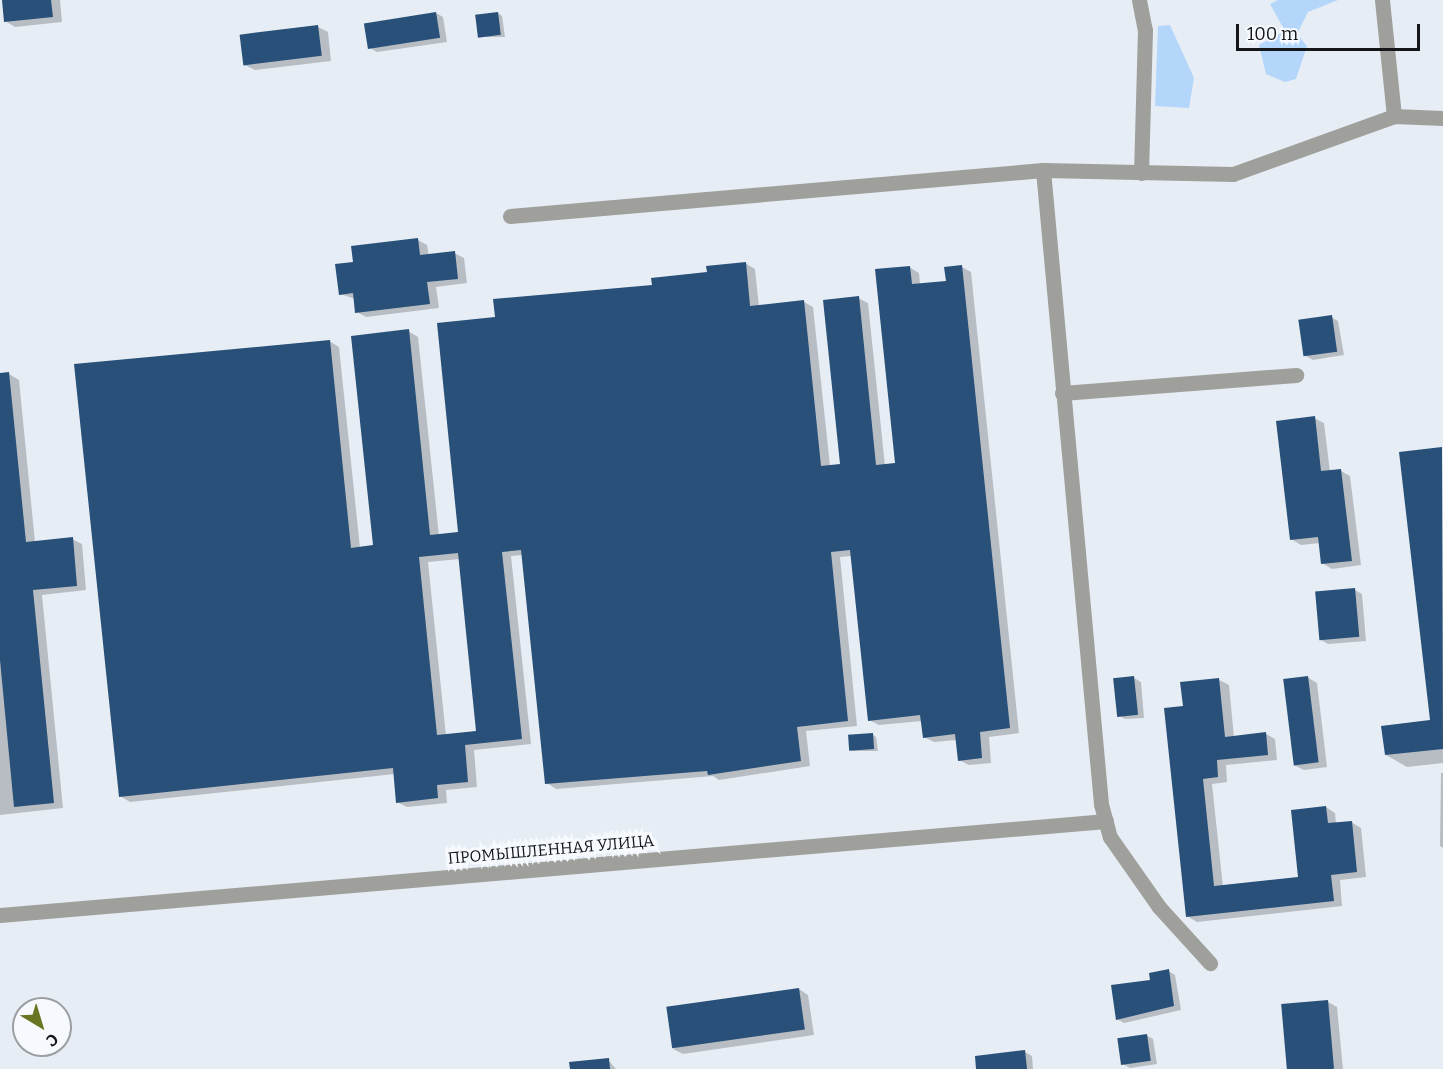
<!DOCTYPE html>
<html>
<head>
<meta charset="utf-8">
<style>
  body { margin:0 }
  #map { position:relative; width:1443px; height:1069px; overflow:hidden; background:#e6edf4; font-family:Bitter,serif }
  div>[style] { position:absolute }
  .green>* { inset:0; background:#b4d6fa }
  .shadow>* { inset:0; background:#0003 }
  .building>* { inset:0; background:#285078; transform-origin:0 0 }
  .minor>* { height:15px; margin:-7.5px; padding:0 7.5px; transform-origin:7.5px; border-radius:7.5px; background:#9fa09c }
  span { translate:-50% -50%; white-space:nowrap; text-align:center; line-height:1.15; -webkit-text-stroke:6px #f6fafe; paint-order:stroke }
  .street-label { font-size:16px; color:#141619 }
  .north { position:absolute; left:12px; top:997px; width:60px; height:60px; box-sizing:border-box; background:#f6fafe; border:2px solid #9c9fa2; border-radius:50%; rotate:142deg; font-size:16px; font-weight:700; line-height:24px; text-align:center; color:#141619 }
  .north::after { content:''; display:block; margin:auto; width:21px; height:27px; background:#697520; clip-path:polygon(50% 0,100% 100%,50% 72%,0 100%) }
  .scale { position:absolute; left:1236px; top:24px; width:184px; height:27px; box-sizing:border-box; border:3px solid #141619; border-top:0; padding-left:8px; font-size:18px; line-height:21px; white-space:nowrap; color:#141619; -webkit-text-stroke:4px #f6fafe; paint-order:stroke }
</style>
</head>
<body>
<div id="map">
  <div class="green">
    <i style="clip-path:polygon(1278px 0,1338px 0,1308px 12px,1297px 34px,1307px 46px,1296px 79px,1285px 82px,1266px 74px,1259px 45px,1285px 31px,1270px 4px)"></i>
    <i style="clip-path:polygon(1170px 25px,1194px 78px,1189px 108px,1155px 106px,1158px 26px)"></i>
  </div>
  <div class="shadow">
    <i style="clip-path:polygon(3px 0,60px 0,62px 22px,15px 27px,5px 21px)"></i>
    <i style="clip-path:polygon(436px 13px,443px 17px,447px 42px,377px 52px,370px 48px)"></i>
    <i style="clip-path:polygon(498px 13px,502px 16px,505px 37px,480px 37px)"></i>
    <i style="clip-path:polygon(318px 27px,328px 32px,331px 61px,255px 70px,245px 65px)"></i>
    <i style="clip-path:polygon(418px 240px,427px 245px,429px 256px,454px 253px,464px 258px,467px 283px,436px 287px,439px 308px,366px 317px,357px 312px,355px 299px,340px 294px,355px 263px)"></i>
    <i style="clip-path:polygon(evenodd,745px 263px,755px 269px,759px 307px,804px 302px,813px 307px,830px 466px,842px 465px,858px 298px,868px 303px,885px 466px,897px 464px,909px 267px,919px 273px,920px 285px,948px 282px,962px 267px,971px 272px,1019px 733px,989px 737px,991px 763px,969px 765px,959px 760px,957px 740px,934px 742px,924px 737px,922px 721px,879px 725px,869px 720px,852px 556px,840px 557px,857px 726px,806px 731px,810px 766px,719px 780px,713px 776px,556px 789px,547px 783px,523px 555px,511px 556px,531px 744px,474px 750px,477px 787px,446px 790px,447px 803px,407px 807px,397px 802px,395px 774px,130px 802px,120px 796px,329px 341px,339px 347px,360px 548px,375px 547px,408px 331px,418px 337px,439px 536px,460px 534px,497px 318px,654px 287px,745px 263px,460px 559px,478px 733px,446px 736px,428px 562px,460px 559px)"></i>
    <i style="clip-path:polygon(1331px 317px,1338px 321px,1344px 355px,1313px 360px,1306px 356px)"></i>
    <i style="clip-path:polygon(9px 374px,19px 380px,35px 542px,72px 539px,82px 544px,86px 590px,42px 595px,63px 808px,0 815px,0 375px)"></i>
    <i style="clip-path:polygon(1314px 418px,1324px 423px,1330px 472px,1341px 471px,1350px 476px,1361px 565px,1332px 569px,1322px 563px,1320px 543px,1301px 545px,1291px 539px)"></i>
    <i style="clip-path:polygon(1442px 448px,1443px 763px,1407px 767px,1386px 755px,1432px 721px)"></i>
    <i style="clip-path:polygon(1355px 590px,1362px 594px,1366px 641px,1328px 644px,1321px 640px)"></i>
    <i style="clip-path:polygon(1307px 677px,1317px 683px,1327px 767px,1304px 770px,1294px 765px)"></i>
    <i style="clip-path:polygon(1134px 678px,1141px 682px,1144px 718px,1125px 719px,1118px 715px)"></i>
    <i style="clip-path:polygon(1219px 680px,1229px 685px,1234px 737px,1266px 734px,1275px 739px,1277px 760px,1226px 765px,1227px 782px,1212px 784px,1223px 887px,1299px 879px,1326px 807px,1335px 813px,1336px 824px,1351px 822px,1361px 828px,1366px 877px,1340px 880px,1342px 906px,1197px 922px,1187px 916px,1185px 707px)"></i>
    <i style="clip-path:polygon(872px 734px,876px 737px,878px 751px,851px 751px)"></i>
    <i style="clip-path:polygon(1441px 773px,1443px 773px,1443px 848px,1440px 846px)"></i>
    <i style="clip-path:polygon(1168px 971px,1175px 975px,1181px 1010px,1124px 1023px,1117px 1019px,1152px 981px)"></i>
    <i style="clip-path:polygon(799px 989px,808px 995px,814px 1035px,683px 1054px,673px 1049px)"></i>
    <i style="clip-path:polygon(1328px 1002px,1337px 1007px,1343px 1069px,1288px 1069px)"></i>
    <i style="clip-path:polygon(1146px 1035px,1153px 1039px,1157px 1064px,1130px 1068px,1123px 1064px)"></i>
    <i style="clip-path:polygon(1025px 1052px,1032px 1056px,1033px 1069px,978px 1069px)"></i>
    <i style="clip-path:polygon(608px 1060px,616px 1069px,584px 1069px)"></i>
  </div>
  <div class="building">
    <i style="clip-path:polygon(2px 0,51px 0,53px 17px,4px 22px)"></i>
    <i style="left:436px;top:12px;width:26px;height:73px;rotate:81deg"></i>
    <i style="left:498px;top:12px;width:23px;height:23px;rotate:83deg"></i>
    <i style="left:318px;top:25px;width:31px;height:79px;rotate:83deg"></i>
    <i style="clip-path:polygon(418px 238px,420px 255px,455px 251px,458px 279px,427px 282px,430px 304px,355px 313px,353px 293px,339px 295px,335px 264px,353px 262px,351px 246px)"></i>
    <i style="clip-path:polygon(evenodd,746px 262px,750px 306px,804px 300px,821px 466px,840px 464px,823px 300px,859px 296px,876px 465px,895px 463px,875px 269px,910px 266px,912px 284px,946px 281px,944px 267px,962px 265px,1010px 728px,980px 732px,982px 758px,958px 761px,955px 734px,923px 738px,920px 715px,868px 721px,850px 550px,831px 552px,848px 721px,797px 727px,801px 761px,708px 775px,707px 771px,545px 784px,521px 550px,502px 552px,522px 739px,465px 745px,468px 782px,437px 785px,438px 798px,396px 803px,393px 768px,119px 797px,74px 364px,330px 340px,351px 548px,373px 545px,351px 336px,409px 329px,430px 535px,458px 532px,437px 323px,495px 317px,493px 299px,652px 285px,651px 278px,707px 272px,706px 266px,746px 262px,458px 553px,476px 731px,437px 735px,419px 557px,458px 553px)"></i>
    <i style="left:1332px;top:315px;width:37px;height:34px;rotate:82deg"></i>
    <i style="clip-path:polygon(9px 372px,26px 542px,73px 537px,77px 586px,33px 590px,54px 803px,14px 807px,0 660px,0 373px)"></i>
    <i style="clip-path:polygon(1315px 416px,1321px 471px,1341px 469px,1352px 561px,1321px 564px,1318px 537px,1290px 540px,1276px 421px)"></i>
    <i style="clip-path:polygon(1442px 447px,1443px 749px,1385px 755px,1381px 726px,1430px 720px,1399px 452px)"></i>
    <i style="left:1355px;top:588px;width:49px;height:40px;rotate:85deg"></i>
    <i style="left:1134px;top:676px;width:39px;height:21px;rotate:84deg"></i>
    <i style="left:1308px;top:676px;width:87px;height:25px;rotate:83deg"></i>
    <i style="clip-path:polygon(1219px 678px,1225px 737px,1266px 732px,1268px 755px,1217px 760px,1218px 777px,1203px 779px,1214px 886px,1298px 877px,1291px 810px,1326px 806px,1328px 823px,1352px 821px,1357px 872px,1331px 875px,1334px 901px,1186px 917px,1164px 708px,1183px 706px,1180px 682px)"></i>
    <i style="left:873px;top:733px;width:16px;height:25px;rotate:86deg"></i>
    <i style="clip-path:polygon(1169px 969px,1174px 1006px,1116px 1020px,1111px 985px,1150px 980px,1149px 973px)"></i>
    <i style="left:799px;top:988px;width:42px;height:134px;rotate:82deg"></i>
    <i style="left:1328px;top:1000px;width:69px;height:47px;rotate:85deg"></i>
    <i style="left:1147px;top:1034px;width:27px;height:30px;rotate:82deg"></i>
    <i style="clip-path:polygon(1025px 1050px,1027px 1069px,976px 1069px,975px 1056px)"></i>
    <i style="clip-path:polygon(609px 1058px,610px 1069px,570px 1069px,569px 1062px)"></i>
  </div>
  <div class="minor">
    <i style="left:1139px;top:0;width:31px;rotate:79deg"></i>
    <i style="left:1145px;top:30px;width:143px;rotate:91.6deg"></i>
    <i style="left:1382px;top:0;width:117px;rotate:84.1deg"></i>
    <i style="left:1043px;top:170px;width:637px;rotate:84.77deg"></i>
    <i style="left:1101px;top:804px;width:34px;rotate:75deg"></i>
    <i style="left:1110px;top:837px;width:85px;rotate:55deg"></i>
    <i style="left:1159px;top:907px;width:76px;rotate:47.7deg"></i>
    <i style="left:510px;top:216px;width:535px;rotate:-4.93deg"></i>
    <i style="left:1043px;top:170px;width:190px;rotate:1.2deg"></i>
    <i style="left:1233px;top:174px;width:171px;rotate:-19.8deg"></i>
    <i style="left:1394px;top:116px;width:49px;rotate:2.3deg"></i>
    <i style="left:1062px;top:393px;width:235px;rotate:-4.4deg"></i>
    <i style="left:0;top:915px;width:1110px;rotate:-4.86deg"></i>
  </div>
  <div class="street-label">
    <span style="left:551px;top:850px;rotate:-5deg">ПРОМЫШЛЕННАЯ УЛИЦА</span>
  </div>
  <div class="north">С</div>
  <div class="scale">100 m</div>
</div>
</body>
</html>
